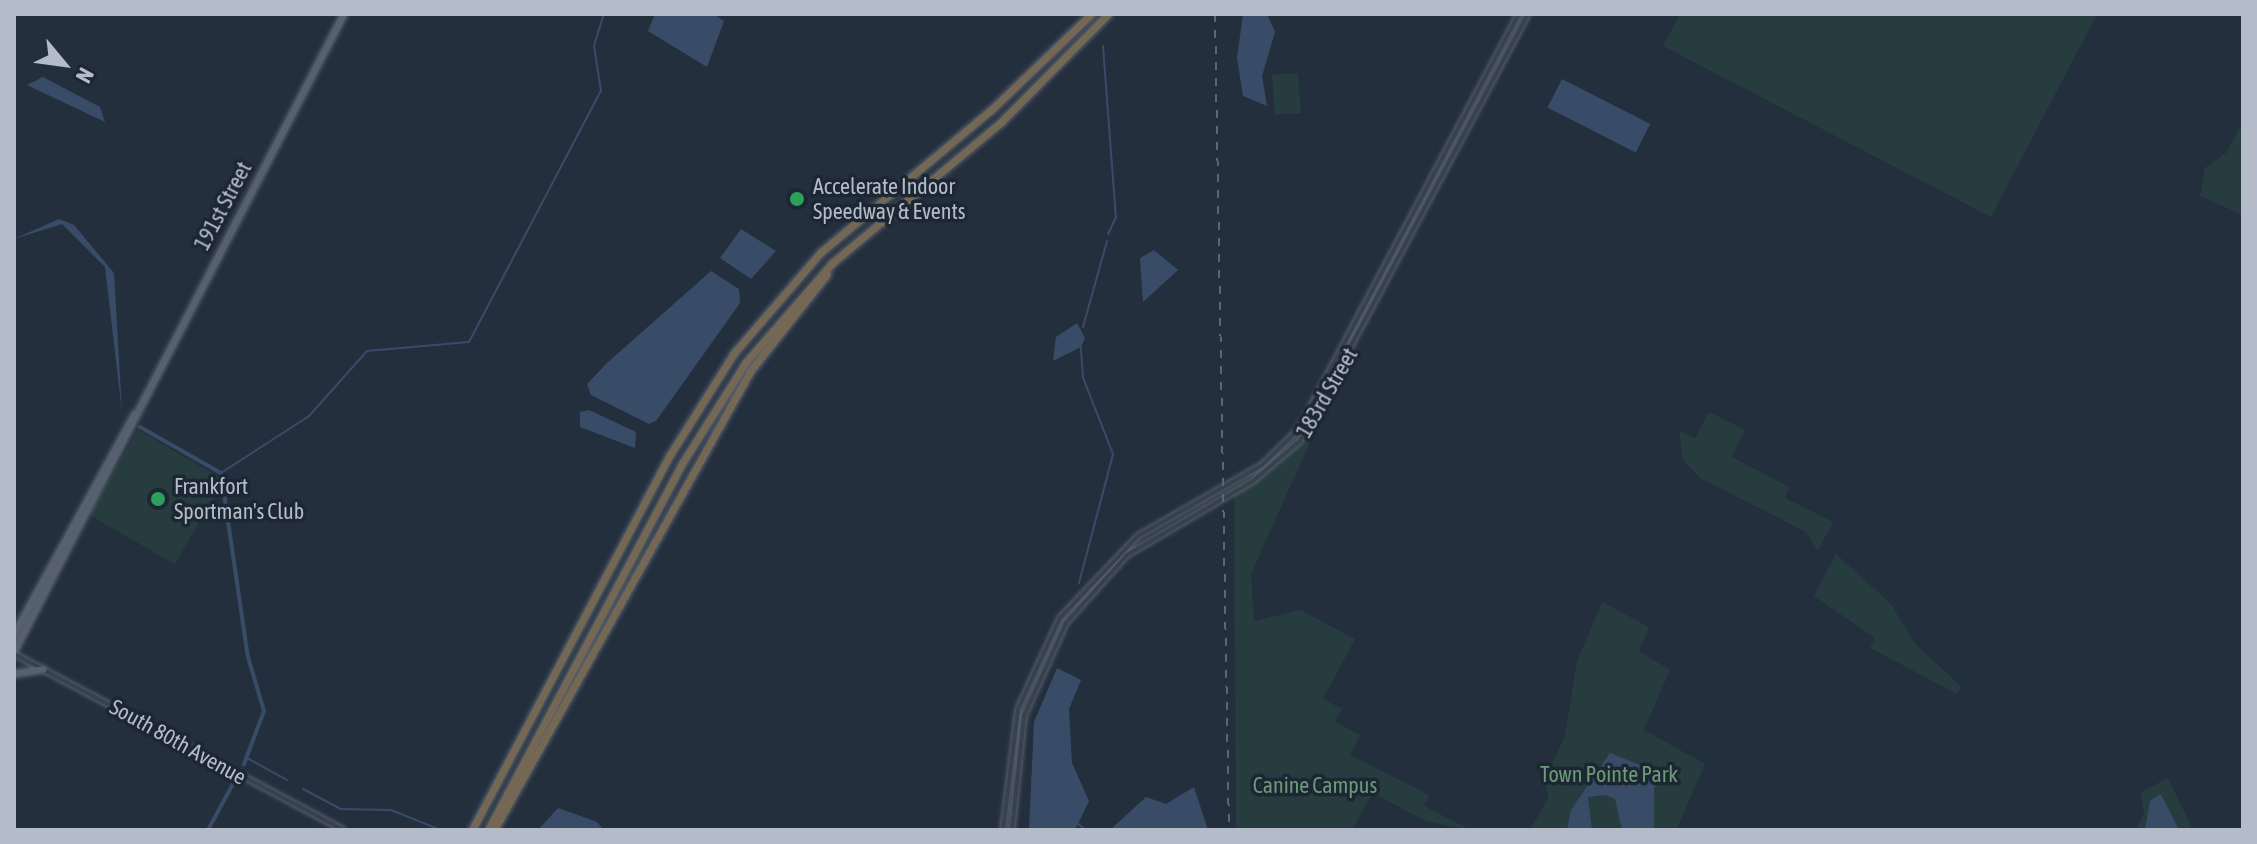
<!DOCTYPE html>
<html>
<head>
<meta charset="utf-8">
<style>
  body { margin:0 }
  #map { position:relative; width:2257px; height:844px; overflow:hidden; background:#242f3e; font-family:"Asap Condensed",sans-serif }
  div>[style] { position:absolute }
  .green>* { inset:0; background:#263c3f; transform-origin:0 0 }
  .water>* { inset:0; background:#394c67; transform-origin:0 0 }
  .stream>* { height:2px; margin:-1px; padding:0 1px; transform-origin:1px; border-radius:1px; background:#394c67 }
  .canal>* { height:4px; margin:-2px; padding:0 2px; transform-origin:2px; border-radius:2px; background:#394c67 }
  .roads { filter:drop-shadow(0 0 2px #565f6c) drop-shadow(0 0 2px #565f6c) }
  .minor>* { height:4px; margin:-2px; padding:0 2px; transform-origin:2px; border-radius:2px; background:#38414e }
  .major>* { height:6px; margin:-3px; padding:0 3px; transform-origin:3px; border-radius:3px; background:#56606e }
  .highway>* { height:7px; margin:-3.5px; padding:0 3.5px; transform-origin:3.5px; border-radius:3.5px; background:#746855 }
  .rail>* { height:2px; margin-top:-1px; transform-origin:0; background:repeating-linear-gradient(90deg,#5a6575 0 8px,transparent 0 16px) }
  .dots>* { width:22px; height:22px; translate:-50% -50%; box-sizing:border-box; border:4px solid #1d2633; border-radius:50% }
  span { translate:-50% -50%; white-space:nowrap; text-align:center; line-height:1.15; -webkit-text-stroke:7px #1d2633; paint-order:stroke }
  .poi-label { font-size:22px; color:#b4bcc9 }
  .left { translate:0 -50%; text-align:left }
  .street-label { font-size:22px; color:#b4bcc9 }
  .park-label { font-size:22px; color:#6b9a76 }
  .frame { position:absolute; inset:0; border:16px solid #b4bcc9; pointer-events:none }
  .north { position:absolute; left:24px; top:24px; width:80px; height:80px; -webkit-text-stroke:6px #1d2633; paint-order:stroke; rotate:119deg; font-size:22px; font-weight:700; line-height:32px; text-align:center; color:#b4bcc9 }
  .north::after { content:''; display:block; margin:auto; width:28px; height:36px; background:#b4bcc9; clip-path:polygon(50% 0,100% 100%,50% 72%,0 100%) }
</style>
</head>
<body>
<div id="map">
  <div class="green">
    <i style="clip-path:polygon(1680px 14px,2097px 14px,1991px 217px,1663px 46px)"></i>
    <i style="left:1298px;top:73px;width:40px;height:26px;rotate:86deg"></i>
    <i style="clip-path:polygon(2243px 122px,2243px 215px,2200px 196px,2205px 168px,2226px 153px)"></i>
    <i style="clip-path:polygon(1339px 378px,1251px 574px,1254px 621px,1300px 610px,1355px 639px,1323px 699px,1342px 709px,1335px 722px,1360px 735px,1350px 755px,1429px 795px,1424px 806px,1471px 830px,1426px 821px,1373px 793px,1352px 830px,1236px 830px,1234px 494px,1299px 445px)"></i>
    <i style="clip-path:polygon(1709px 412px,1745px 430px,1732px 457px,1789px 487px,1785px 498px,1833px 522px,1818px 551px,1806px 532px,1700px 478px,1683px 460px,1679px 431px,1695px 438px)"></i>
    <i style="left:138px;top:430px;width:99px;height:98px;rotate:30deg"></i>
    <i style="clip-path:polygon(1836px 554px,1891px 604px,1915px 644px,1961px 686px,1957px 694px,1870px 648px,1875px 638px,1814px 596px)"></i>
    <i style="clip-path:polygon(1602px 602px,1649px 627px,1639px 651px,1670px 670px,1644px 730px,1705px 764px,1676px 830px,1530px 830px,1549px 797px,1544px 781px,1565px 736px,1577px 661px)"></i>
    <i style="clip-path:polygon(2168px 778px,2193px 830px,2135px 830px,2144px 814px,2141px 792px)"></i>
  </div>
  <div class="water">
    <i style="clip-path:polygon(655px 14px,714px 14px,724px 21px,707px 67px,648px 31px)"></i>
    <i style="clip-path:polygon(1243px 14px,1267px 14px,1275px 32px,1262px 76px,1267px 106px,1243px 96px,1237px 58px)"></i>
    <i style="clip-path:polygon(43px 77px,100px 107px,105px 122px,27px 85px)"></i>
    <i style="left:1562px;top:79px;width:99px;height:32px;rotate:27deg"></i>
    <i style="clip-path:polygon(59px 219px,74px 225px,114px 273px,122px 412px,105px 267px,62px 224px,14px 239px)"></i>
    <i style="clip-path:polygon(741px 229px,776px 251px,751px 279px,720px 258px)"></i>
    <i style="clip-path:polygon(1154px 250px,1178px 270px,1143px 302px,1140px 258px)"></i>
    <i style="clip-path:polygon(711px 271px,739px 289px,740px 303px,656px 421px,649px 424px,591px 395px,587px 384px,607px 363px)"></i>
    <i style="clip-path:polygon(1077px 323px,1085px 338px,1081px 347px,1053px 361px,1056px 337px)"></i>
    <i style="clip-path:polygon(589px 410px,636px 432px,635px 448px,580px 427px,580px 412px)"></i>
    <i style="clip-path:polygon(1057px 668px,1081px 680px,1069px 709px,1072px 763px,1089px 801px,1075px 830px,1029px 830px,1034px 722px)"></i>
    <i style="clip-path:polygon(1610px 753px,1665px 775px,1654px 788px,1654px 830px,1622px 830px,1615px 799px,1606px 795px,1588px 797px,1592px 830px,1567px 830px,1571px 810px)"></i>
    <i style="clip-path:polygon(1194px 787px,1208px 830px,1110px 830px,1146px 797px,1166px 804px)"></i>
    <i style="clip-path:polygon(2160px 794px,2164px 800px,2179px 830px,2145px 830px,2150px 801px)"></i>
    <i style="clip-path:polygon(558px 808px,597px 822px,604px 830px,538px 830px)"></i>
  </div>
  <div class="stream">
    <i style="left:1103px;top:46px;width:171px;rotate:85.7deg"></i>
    <i style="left:1116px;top:217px;width:19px;rotate:115deg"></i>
    <i style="left:1083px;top:327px;width:89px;rotate:-74.4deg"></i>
    <i style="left:221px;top:473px;width:105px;rotate:-32.9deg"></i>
    <i style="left:309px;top:416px;width:87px;rotate:-48.3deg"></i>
    <i style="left:367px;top:351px;width:102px;rotate:-5deg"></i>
    <i style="left:469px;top:342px;width:284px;rotate:-62.3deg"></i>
    <i style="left:601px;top:91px;width:46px;rotate:-98.8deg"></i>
    <i style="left:594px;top:46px;width:34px;rotate:-73deg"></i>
    <i style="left:1079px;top:583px;width:133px;rotate:-75.2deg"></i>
    <i style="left:1113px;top:454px;width:82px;rotate:-111.5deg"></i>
    <i style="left:1083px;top:378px;width:31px;rotate:-94deg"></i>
    <i style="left:247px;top:758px;width:46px;rotate:28.8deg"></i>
    <i style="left:303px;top:789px;width:43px;rotate:27.8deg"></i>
    <i style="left:341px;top:809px;width:50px;rotate:1.1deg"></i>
    <i style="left:391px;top:810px;width:54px;rotate:21.8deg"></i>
    <i style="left:1074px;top:821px;width:15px;rotate:37deg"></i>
  </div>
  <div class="canal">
    <i style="left:140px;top:427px;width:93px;rotate:29.6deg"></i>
    <i style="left:221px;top:473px;width:186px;rotate:81.7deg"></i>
    <i style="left:248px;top:657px;width:56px;rotate:73.5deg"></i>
    <i style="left:264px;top:711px;width:57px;rotate:110.7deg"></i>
    <i style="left:208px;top:830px;width:55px;rotate:-61.6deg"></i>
  </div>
  <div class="roads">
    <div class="minor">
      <i style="left:14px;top:654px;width:373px;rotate:28.1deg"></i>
      <i style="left:1003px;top:830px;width:122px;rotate:-82.9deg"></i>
      <i style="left:1018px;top:709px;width:100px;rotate:-65.2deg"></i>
      <i style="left:1060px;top:618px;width:113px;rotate:-46.4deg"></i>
      <i style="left:1138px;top:536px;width:143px;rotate:-29.8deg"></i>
      <i style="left:1262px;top:465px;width:52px;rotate:-44.2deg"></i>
      <i style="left:1299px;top:429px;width:470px;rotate:-62.1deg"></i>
      <i style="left:1012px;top:830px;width:115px;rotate:-84deg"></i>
      <i style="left:1024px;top:716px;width:102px;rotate:-65.7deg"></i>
      <i style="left:1066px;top:623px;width:91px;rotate:-48.1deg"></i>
      <i style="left:1127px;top:555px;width:146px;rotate:-30.4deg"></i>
      <i style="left:1253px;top:481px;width:62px;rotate:-40.4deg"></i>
      <i style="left:1300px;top:441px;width:484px;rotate:-61.9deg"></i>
    </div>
    <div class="major">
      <i style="left:14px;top:635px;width:252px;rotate:-61.3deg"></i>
      <i style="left:14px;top:652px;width:718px;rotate:-62.65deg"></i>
      <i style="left:14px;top:674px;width:30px;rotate:-9deg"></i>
    </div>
    <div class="highway">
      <i style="left:472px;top:830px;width:424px;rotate:-62.2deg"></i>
      <i style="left:670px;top:455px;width:120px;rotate:-57.9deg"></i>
      <i style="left:734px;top:353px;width:133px;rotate:-49.3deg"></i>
      <i style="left:821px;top:252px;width:222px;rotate:-39.9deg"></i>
      <i style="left:991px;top:110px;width:139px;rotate:-43.8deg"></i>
      <i style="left:488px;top:830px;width:416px;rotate:-62.1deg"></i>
      <i style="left:683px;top:462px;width:118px;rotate:-57.8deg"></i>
      <i style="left:746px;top:362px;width:131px;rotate:-49deg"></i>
      <i style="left:832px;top:263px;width:220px;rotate:-39.8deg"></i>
      <i style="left:1001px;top:122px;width:152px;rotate:-45.3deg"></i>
      <i style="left:494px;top:830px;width:527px;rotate:-60.81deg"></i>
      <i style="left:751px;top:370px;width:122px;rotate:-51.6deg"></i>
    </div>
  </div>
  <div class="rail">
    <i style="left:1215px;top:14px;width:816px;rotate:89.02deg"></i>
  </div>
  <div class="dots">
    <i style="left:797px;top:199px;background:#2e9e5b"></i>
    <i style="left:158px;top:499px;background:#2e9e5b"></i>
  </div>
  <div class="poi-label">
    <span class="left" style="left:813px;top:199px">Accelerate Indoor<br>Speedway &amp; Events</span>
    <span class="left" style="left:174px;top:499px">Frankfort<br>Sportman's Club</span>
  </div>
  <div class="street-label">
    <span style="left:223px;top:206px;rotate:-62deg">191st Street</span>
    <span style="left:1327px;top:393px;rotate:-60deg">183rd Street</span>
    <span style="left:178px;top:742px;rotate:29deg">South 80th Avenue</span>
  </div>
  <div class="park-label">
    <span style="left:1609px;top:775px">Town Pointe Park</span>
    <span style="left:1315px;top:786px">Canine Campus</span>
  </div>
  <div class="frame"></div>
  <div class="north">N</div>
</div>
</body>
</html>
